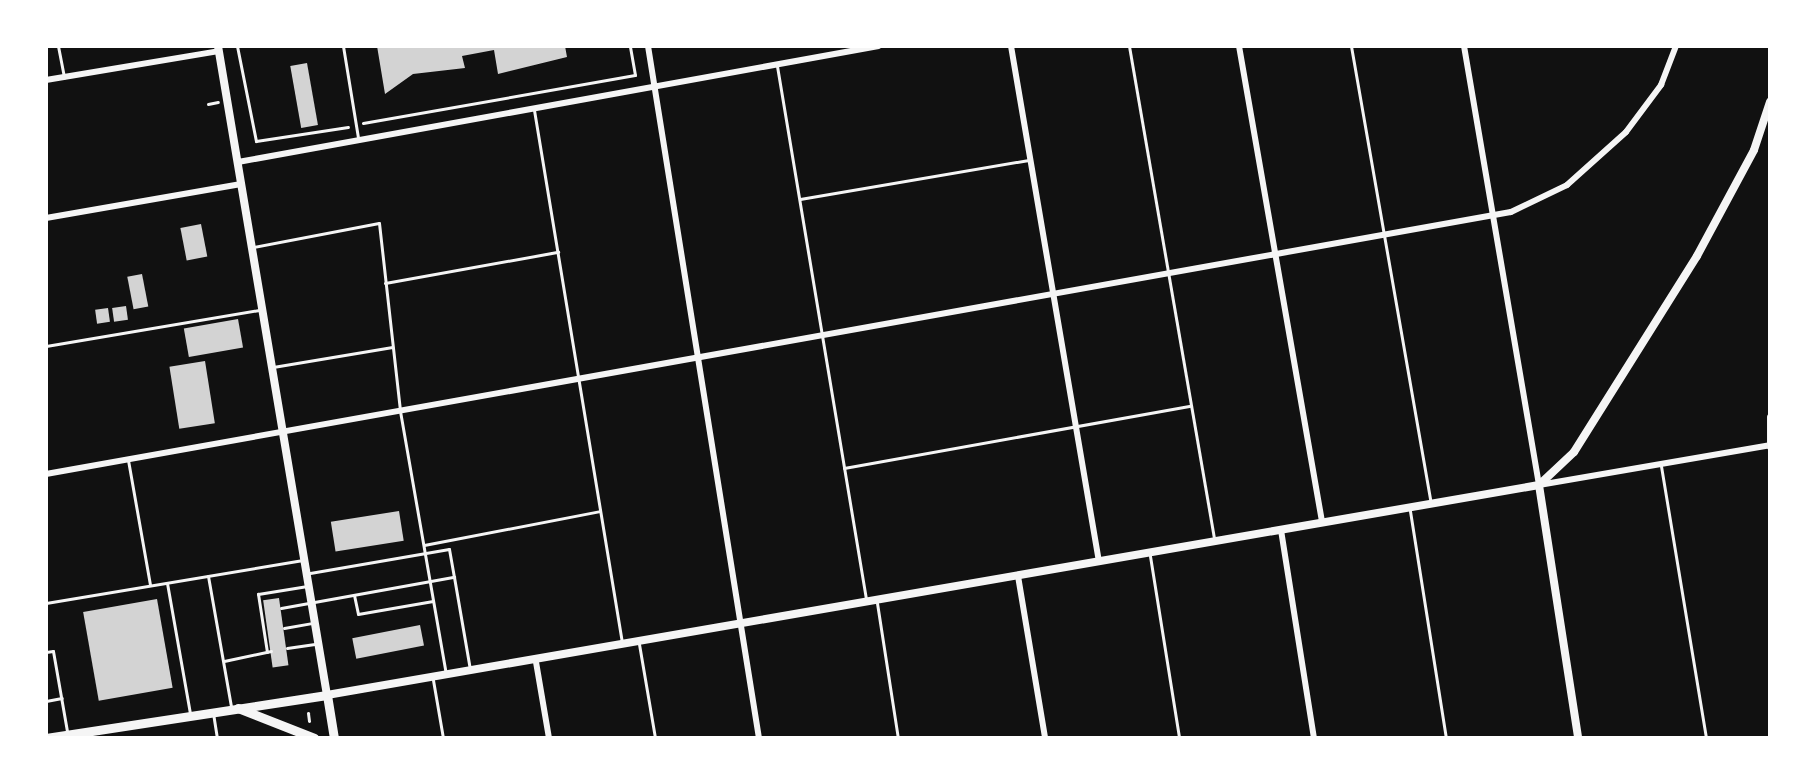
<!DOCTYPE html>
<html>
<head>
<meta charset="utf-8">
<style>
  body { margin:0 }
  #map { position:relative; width:1816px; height:784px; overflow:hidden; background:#111; font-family:"Source Serif 4",serif }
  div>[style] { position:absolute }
  .building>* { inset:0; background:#d3d3d3; transform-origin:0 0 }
  .path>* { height:3px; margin:-1.5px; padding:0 1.5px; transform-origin:1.5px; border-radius:1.5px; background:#f5f5f5 }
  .service>* { height:3px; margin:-1.5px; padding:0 1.5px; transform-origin:1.5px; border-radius:1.5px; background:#f5f5f5 }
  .minor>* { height:6px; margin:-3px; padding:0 3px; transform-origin:3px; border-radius:3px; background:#f5f5f5 }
  .tertiary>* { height:8px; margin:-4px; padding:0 4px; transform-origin:4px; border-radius:4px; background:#f5f5f5 }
  .secondary>* { height:9px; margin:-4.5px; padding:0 4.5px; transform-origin:4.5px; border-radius:4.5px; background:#f5f5f5 }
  span { translate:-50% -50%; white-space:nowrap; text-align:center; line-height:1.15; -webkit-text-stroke:7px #fff; paint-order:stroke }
  .frame { position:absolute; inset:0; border:48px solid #fff; pointer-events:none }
</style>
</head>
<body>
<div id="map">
  <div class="building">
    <i style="clip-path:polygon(377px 46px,565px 46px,567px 57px,498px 74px,494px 50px,462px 56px,465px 68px,413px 74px,385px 94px)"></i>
    <i style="left:307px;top:63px;width:63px;height:17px;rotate:80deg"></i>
    <i style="left:201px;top:224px;width:33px;height:21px;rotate:79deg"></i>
    <i style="left:142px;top:274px;width:33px;height:15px;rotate:79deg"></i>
    <i style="left:126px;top:306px;width:14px;height:14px;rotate:82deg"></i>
    <i style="left:108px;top:308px;width:14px;height:13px;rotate:82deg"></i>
    <i style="left:238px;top:319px;width:29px;height:55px;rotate:80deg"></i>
    <i style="left:205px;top:361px;width:63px;height:36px;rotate:81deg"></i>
    <i style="left:399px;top:511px;width:30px;height:69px;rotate:81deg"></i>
    <i style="left:279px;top:598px;width:68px;height:16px;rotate:82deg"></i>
    <i style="left:157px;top:599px;width:90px;height:75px;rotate:80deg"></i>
    <i style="left:420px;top:625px;width:21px;height:69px;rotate:79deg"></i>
  </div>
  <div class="path">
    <i style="left:237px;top:46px;width:97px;rotate:78.7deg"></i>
    <i style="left:256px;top:141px;width:93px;rotate:-8.7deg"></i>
    <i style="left:208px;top:104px;width:10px;rotate:-11deg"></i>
    <i style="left:363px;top:123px;width:276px;rotate:-10deg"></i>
    <i style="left:635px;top:75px;width:29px;rotate:-100deg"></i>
    <i style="left:308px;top:713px;width:8px;rotate:83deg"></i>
  </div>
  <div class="service">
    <i style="left:58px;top:46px;width:32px;rotate:79deg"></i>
    <i style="left:343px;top:46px;width:93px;rotate:80.7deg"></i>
    <i style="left:1129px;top:46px;width:499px;rotate:80.2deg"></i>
    <i style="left:1351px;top:46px;width:464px;rotate:80.1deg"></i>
    <i style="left:777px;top:66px;width:540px;rotate:80.52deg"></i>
    <i style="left:534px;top:110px;width:540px;rotate:80.62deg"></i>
    <i style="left:800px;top:199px;width:232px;rotate:-9.7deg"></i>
    <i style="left:253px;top:247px;width:128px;rotate:-10.8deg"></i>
    <i style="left:379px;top:223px;width:189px;rotate:83.6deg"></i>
    <i style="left:400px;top:411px;width:267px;rotate:80.1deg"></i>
    <i style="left:385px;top:283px;width:176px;rotate:-10.2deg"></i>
    <i style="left:46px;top:346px;width:216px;rotate:-9.6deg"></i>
    <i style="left:273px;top:367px;width:121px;rotate:-9.5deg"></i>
    <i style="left:128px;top:460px;width:127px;rotate:80deg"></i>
    <i style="left:1661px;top:466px;width:276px;rotate:80.6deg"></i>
    <i style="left:844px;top:468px;width:352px;rotate:-10.2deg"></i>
    <i style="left:1410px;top:511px;width:230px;rotate:81deg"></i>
    <i style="left:424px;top:545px;width:179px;rotate:-10.9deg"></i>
    <i style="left:1150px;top:556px;width:184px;rotate:80.9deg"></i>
    <i style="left:310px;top:573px;width:141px;rotate:-9.8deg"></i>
    <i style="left:449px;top:549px;width:27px;rotate:80deg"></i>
    <i style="left:208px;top:576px;width:132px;rotate:80deg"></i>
    <i style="left:167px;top:583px;width:132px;rotate:80deg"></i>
    <i style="left:354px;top:595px;width:19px;rotate:78deg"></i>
    <i style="left:358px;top:614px;width:76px;rotate:-9.8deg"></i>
    <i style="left:46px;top:603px;width:262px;rotate:-9.5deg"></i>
    <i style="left:877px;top:603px;width:137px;rotate:81.2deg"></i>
    <i style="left:281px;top:608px;width:176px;rotate:-10.2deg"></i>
    <i style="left:454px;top:577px;width:94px;rotate:80.2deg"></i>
    <i style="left:284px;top:628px;width:28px;rotate:-10deg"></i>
    <i style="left:639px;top:644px;width:95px;rotate:80.3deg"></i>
    <i style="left:287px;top:648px;width:28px;rotate:-8deg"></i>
    <i style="left:46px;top:652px;width:7px;rotate:-8deg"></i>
    <i style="left:53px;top:651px;width:81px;rotate:80.1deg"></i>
    <i style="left:267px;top:652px;width:59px;rotate:-98.8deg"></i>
    <i style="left:258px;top:594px;width:50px;rotate:-9.3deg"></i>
    <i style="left:224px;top:661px;width:48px;rotate:-12deg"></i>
    <i style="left:433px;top:680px;width:59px;rotate:80.2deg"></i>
    <i style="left:46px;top:701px;width:16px;rotate:-11deg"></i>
    <i style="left:213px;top:713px;width:25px;rotate:81deg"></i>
  </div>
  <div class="minor">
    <i style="left:648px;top:46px;width:701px;rotate:80.89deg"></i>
    <i style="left:1011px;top:46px;width:523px;rotate:80.32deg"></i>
    <i style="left:1239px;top:46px;width:484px;rotate:80.1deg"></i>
    <i style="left:1464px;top:46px;width:445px;rotate:80.3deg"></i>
    <i style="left:1539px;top:485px;width:234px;rotate:-9.8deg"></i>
    <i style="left:46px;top:80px;width:175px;rotate:-9.5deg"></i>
    <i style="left:238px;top:162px;width:651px;rotate:-10.26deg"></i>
    <i style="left:46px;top:218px;width:198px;rotate:-9.9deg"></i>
    <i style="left:1770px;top:417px;width:30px;rotate:90deg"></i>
    <i style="left:46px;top:474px;width:1488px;rotate:-10.14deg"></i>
    <i style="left:1511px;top:212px;width:62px;rotate:-25.7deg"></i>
    <i style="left:1567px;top:185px;width:79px;rotate:-41.9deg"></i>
    <i style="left:1626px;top:132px;width:59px;rotate:-53.3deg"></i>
    <i style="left:1661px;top:85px;width:42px;rotate:-69deg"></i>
    <i style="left:1281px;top:530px;width:211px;rotate:81deg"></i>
    <i style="left:1018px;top:576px;width:164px;rotate:80.5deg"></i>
    <i style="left:536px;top:662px;width:77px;rotate:80.3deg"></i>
  </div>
  <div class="tertiary">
    <i style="left:218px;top:46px;width:658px;rotate:80.47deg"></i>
    <i style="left:327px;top:695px;width:1230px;rotate:-9.83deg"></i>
    <i style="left:1539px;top:485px;width:48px;rotate:-43.3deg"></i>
    <i style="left:1574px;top:452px;width:231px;rotate:-57.9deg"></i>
    <i style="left:1697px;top:256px;width:120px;rotate:-61.7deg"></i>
    <i style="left:1754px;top:150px;width:51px;rotate:-71.6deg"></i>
    <i style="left:1539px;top:485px;width:256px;rotate:81.2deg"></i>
  </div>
  <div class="secondary">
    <i style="left:238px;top:708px;width:82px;rotate:21.5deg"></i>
    <i style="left:46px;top:738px;width:284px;rotate:-8.7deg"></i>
    <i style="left:327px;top:695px;width:44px;rotate:80.8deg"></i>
  </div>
  <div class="frame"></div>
</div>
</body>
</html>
